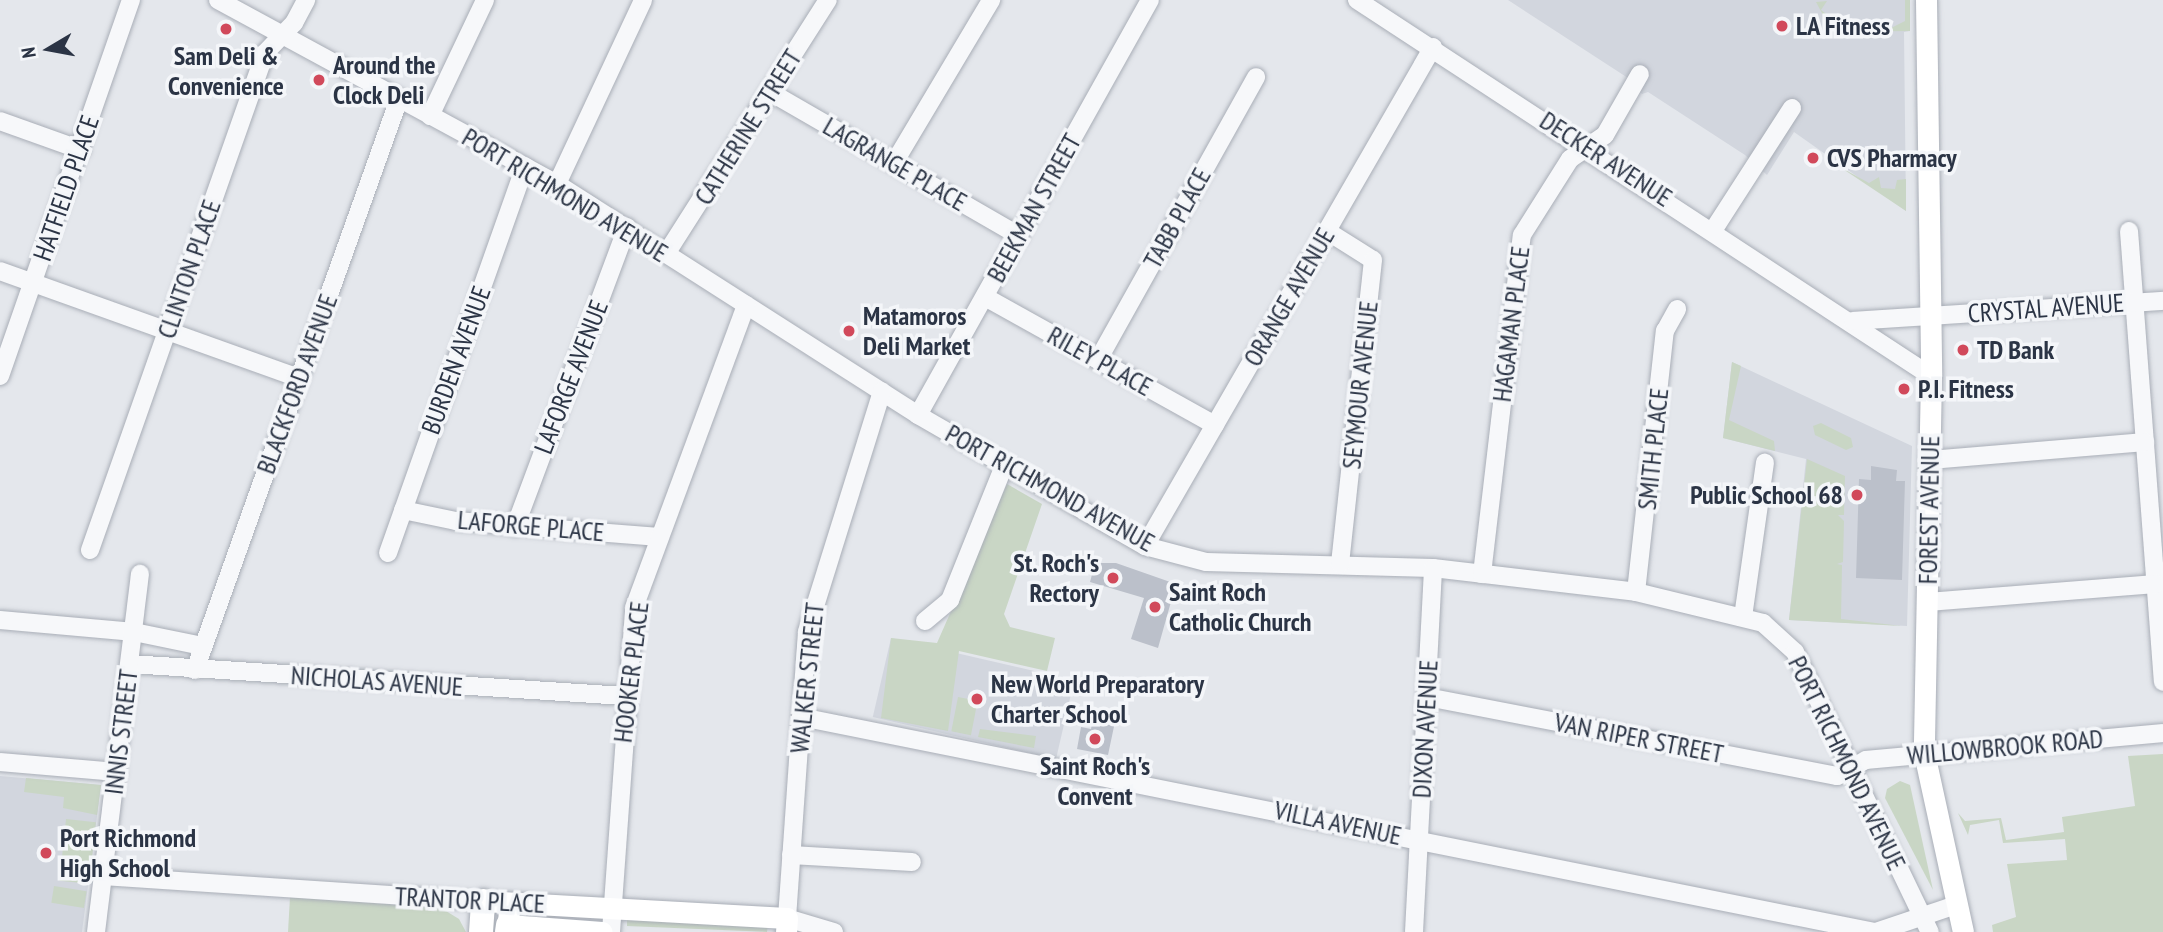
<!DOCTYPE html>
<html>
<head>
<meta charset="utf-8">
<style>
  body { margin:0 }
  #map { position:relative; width:2163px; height:932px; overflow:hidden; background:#e4e7ec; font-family:"PT Sans Narrow",sans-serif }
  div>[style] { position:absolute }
  .built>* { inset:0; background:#d2d6de; transform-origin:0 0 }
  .green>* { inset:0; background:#c9d6c5; transform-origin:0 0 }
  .building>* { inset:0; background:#bbc0ca }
  .roads { filter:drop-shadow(0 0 2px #a9aeb7) drop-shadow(0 0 2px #a9aeb7) }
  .minor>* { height:18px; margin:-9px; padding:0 9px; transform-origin:9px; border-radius:9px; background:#f7f8fa }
  .major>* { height:21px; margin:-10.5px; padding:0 10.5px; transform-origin:10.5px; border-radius:10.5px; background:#fff }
  .highway>* { height:24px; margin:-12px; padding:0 12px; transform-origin:12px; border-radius:12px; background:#fff }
  .dots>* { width:19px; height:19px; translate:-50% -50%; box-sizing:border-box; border:4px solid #f4f6f9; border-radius:50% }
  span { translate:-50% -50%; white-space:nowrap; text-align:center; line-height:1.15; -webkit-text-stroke:7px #f4f6f9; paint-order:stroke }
  .poi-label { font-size:26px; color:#2b3445; font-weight:700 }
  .left { translate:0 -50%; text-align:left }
  .right { translate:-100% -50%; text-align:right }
  .street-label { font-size:26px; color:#2b3445 }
  .north { position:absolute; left:14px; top:14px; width:70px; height:70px; -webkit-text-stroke:5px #f4f6f9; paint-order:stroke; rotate:260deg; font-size:19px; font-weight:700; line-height:28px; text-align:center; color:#2b3445 }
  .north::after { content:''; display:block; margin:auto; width:24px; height:32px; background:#2b3445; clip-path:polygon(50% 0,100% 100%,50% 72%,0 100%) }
</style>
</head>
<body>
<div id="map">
  <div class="built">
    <i style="clip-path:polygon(1508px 0,1910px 0,1910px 31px,1904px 32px,1906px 211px,1794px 132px,1767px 175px,1745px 155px,1648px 92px,1642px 94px,1628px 78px)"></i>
    <i style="clip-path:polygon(1732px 362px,1912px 446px,1907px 626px,1789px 620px,1806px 459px,1723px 438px)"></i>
    <i style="left:891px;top:638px;width:188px;height:81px;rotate:13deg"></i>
    <i style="clip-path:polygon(0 776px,101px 785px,82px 932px,0 932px)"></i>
  </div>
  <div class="green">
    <i style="clip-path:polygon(1905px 0,1910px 0,1910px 31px,1832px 32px,1816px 2px,1827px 1px,1821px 10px,1833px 19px,1834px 29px,1889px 29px,1905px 21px)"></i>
    <i style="clip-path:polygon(1840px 167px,1869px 183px,1879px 177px,1881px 188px,1895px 189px,1897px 180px,1906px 179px,1906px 211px)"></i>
    <i style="clip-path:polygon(1732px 362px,1741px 366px,1729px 420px,1774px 441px,1775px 451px,1723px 438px)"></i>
    <i style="clip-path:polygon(1821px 423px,1851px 438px,1853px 447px,1846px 450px,1815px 435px,1813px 426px)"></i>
    <i style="clip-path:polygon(1807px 459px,1845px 476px,1844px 515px,1838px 515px,1844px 521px,1843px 562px,1837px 564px,1842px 565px,1841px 619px,1902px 626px,1789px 620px)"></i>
    <i style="clip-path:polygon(1007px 484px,1042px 504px,1004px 614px,1010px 627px,1055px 638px,1047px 671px,959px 651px,948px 731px,881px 718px,891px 638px,937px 643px)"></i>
    <i style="left:958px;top:697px;width:20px;height:35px;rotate:11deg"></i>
    <i style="clip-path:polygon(980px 729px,1036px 736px,1034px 748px,978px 737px)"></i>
    <i style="clip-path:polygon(2163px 754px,2163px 932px,1993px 932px,1992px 925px,2016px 917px,2007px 864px,2067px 860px,2065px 839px,2003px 843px,1999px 820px,1970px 825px,1968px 835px,1958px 813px,1965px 821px,2001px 818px,2006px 840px,2064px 832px,2062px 817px,2135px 806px,2128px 756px)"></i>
    <i style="clip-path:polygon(26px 778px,101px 785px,97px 815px,63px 808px,64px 797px,24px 792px)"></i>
    <i style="clip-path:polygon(1900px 781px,1910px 785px,1933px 890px,1885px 798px,1887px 789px)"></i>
    <i style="left:66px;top:819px;width:30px;height:62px;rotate:6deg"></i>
    <i style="left:54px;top:886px;width:33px;height:17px;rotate:9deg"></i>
    <i style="clip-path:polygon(290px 897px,441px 908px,459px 919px,466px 932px,288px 932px)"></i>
    <i style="clip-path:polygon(627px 915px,768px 924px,767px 932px,627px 926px)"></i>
  </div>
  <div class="building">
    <i style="clip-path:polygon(1871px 466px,1897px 470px,1896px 481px,1905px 481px,1902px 580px,1856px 578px,1859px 479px,1871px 480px)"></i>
    <i style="clip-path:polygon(1095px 563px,1116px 563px,1176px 584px,1158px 648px,1131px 639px,1144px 598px,1090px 582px)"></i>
    <i style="clip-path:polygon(1094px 713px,1116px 717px,1108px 755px,1077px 749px,1081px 727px,1091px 729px)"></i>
  </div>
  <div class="roads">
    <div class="minor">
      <i style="left:218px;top:0;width:386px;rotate:28.5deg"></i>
      <i style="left:557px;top:184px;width:429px;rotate:32.6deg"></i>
      <i style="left:918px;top:415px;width:262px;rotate:30deg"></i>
      <i style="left:1145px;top:546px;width:63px;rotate:14.7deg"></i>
      <i style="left:1206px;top:562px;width:227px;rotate:1.5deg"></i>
      <i style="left:1433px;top:568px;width:204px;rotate:6.7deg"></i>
      <i style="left:1636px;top:592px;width:131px;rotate:13.7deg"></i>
      <i style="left:1763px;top:623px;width:43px;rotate:42.2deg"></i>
      <i style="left:1795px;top:652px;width:311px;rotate:64.3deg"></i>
      <i style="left:1357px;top:0;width:686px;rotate:33.23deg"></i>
      <i style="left:770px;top:92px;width:288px;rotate:30deg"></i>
      <i style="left:430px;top:116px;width:128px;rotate:-64.6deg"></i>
      <i style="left:0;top:121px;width:86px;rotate:19.7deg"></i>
      <i style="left:894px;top:163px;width:190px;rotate:-59.2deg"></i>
      <i style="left:557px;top:184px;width:203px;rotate:-64.9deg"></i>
      <i style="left:1714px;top:229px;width:144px;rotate:-57.2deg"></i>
      <i style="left:1327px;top:231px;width:54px;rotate:32.2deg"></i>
      <i style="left:1373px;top:260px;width:306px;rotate:96.2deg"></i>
      <i style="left:2129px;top:231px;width:452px;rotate:85.7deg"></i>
      <i style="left:666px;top:254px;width:301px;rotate:-57.5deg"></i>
      <i style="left:0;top:271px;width:318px;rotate:19.7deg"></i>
      <i style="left:985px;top:297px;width:263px;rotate:29.1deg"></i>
      <i style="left:1853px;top:321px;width:311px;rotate:-3.7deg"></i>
      <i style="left:1098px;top:360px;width:324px;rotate:-60.8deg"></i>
      <i style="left:0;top:376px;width:398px;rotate:-70.8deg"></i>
      <i style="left:918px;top:415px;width:475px;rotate:-60.8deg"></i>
      <i style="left:1930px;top:460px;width:216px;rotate:-4.8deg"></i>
      <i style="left:403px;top:510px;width:54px;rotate:11.7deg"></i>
      <i style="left:456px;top:521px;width:204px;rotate:4.5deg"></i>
      <i style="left:515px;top:527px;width:320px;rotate:-69.5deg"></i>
      <i style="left:1145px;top:546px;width:576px;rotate:-60.01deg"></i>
      <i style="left:90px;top:550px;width:527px;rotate:-70.6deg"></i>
      <i style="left:265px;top:53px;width:42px;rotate:-46deg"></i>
      <i style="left:294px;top:23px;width:26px;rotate:-62deg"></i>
      <i style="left:388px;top:553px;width:410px;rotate:-70.5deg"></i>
      <i style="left:1482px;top:574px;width:341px;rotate:-83.3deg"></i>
      <i style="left:1522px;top:235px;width:90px;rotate:-57.7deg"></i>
      <i style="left:1570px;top:159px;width:42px;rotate:-34.4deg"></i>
      <i style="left:1605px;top:135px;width:70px;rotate:-60.2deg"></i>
      <i style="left:1636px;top:592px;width:263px;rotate:-83.7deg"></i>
      <i style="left:1665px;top:331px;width:25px;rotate:-61deg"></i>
      <i style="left:1927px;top:602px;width:230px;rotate:-4.5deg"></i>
      <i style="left:1743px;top:617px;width:156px;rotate:-81.9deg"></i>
      <i style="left:0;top:620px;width:135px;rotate:5.1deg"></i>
      <i style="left:134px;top:632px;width:69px;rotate:11.6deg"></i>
      <i style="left:925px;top:621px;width:33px;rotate:-40deg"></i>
      <i style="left:950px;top:600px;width:144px;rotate:-68.1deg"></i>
      <i style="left:130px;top:664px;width:496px;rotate:3.7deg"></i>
      <i style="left:195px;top:670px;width:606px;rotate:-70.34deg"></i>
      <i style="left:1427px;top:697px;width:418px;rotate:10.9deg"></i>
      <i style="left:1837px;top:776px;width:33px;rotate:-29deg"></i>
      <i style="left:1866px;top:760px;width:298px;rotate:-5.2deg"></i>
      <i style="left:801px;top:717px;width:1094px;rotate:11.33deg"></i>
      <i style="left:0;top:762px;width:117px;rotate:4.9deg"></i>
      <i style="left:791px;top:855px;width:121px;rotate:3.3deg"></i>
      <i style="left:104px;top:876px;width:380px;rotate:3.8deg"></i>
      <i style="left:96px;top:932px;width:361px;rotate:-83deg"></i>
      <i style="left:611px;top:932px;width:325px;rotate:-85.9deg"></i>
      <i style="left:634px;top:608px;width:323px;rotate:-69.7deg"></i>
      <i style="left:834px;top:932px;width:49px;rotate:-163.4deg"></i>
      <i style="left:787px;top:918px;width:287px;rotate:-86deg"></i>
      <i style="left:807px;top:632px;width:252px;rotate:-72.7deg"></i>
      <i style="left:1414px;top:932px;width:364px;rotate:-87deg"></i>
      <i style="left:1876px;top:932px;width:84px;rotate:-18.6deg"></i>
    </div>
    <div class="major">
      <i style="left:1926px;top:0;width:376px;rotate:89.2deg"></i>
      <i style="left:1931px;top:376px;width:377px;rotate:91.1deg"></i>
      <i style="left:1924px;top:753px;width:183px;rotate:77.7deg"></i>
      <i style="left:483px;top:901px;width:304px;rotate:3.2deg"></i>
      <i style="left:787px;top:918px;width:14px;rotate:94deg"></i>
      <i style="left:509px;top:909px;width:16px;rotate:94deg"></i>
      <i style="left:508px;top:925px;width:94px;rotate:4.3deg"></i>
    </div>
    <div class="highway">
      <i style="left:481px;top:932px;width:31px;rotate:-86deg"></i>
      <i style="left:507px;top:932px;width:7px;rotate:-82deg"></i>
    </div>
  </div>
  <div class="dots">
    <i style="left:1782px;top:26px;background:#d1495b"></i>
    <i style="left:226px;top:29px;background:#d1495b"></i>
    <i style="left:319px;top:80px;background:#d1495b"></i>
    <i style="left:1813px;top:158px;background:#d1495b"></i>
    <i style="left:849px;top:331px;background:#d1495b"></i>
    <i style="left:1963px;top:350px;background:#d1495b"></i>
    <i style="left:1904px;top:389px;background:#d1495b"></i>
    <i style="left:1857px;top:495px;background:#d1495b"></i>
    <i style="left:1113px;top:578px;background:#d1495b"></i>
    <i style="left:1155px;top:607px;background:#d1495b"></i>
    <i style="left:977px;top:699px;background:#d1495b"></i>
    <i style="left:1095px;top:739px;background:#d1495b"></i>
    <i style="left:46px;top:853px;background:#d1495b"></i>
  </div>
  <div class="poi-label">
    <span class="left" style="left:1796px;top:26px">LA Fitness</span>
    <span style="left:226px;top:71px">Sam Deli &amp;<br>Convenience</span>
    <span class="left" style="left:333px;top:80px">Around the<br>Clock Deli</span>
    <span class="left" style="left:1827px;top:158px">CVS Pharmacy</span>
    <span class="left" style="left:863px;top:331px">Matamoros<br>Deli Market</span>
    <span class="left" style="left:1977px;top:350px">TD Bank</span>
    <span class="left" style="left:1918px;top:389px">P.I. Fitness</span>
    <span class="right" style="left:1843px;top:495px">Public School 68</span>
    <span class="right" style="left:1099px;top:578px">St. Roch's<br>Rectory</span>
    <span class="left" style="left:1169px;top:607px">Saint Roch<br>Catholic Church</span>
    <span class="left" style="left:991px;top:699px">New World Preparatory<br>Charter School</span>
    <span style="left:1095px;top:781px">Saint Roch's<br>Convent</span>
    <span class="left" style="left:60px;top:853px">Port Richmond<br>High School</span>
  </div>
  <div class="street-label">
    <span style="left:748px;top:127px;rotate:-58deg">CATHERINE STREET</span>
    <span style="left:1606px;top:159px;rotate:33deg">DECKER AVENUE</span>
    <span style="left:895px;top:164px;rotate:30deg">LAGRANGE PLACE</span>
    <span style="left:66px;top:188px;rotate:-71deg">HATFIELD PLACE</span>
    <span style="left:565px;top:195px;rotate:31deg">PORT RICHMOND AVENUE</span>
    <span style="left:1034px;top:208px;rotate:-61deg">BEEKMAN STREET</span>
    <span style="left:1177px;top:218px;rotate:-61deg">TABB PLACE</span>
    <span style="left:189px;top:269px;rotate:-71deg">CLINTON PLACE</span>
    <span style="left:1289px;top:297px;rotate:-60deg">ORANGE AVENUE</span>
    <span style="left:2046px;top:308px;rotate:-4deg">CRYSTAL AVENUE</span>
    <span style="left:1511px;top:324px;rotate:-83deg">HAGAMAN PLACE</span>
    <span style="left:456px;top:360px;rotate:-70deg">BURDEN AVENUE</span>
    <span style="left:1100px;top:361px;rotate:29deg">RILEY PLACE</span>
    <span style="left:571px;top:377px;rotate:-69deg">LAFORGE AVENUE</span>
    <span style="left:297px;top:384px;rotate:-70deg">BLACKFORD AVENUE</span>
    <span style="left:1360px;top:385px;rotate:-84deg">SEYMOUR AVENUE</span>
    <span style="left:1653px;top:449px;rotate:-84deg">SMITH PLACE</span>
    <span style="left:1050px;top:488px;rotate:29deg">PORT RICHMOND AVENUE</span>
    <span style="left:1929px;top:510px;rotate:-89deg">FOREST AVENUE</span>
    <span style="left:531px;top:526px;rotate:5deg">LAFORGE PLACE</span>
    <span style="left:631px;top:672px;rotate:-83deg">HOOKER PLACE</span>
    <span style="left:807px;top:678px;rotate:-84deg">WALKER STREET</span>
    <span style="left:377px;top:681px;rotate:4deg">NICHOLAS AVENUE</span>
    <span style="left:1425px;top:729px;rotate:-87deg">DIXON AVENUE</span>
    <span style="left:121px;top:732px;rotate:-83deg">INNIS STREET</span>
    <span style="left:1639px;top:738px;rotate:11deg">VAN RIPER STREET</span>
    <span style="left:2005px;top:747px;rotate:-5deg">WILLOWBROOK ROAD</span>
    <span style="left:1847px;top:763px;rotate:64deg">PORT RICHMOND AVENUE</span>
    <span style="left:1338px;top:823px;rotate:12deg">VILLA AVENUE</span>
    <span style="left:470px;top:900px;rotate:3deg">TRANTOR PLACE</span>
  </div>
  <div class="north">N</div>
</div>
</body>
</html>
